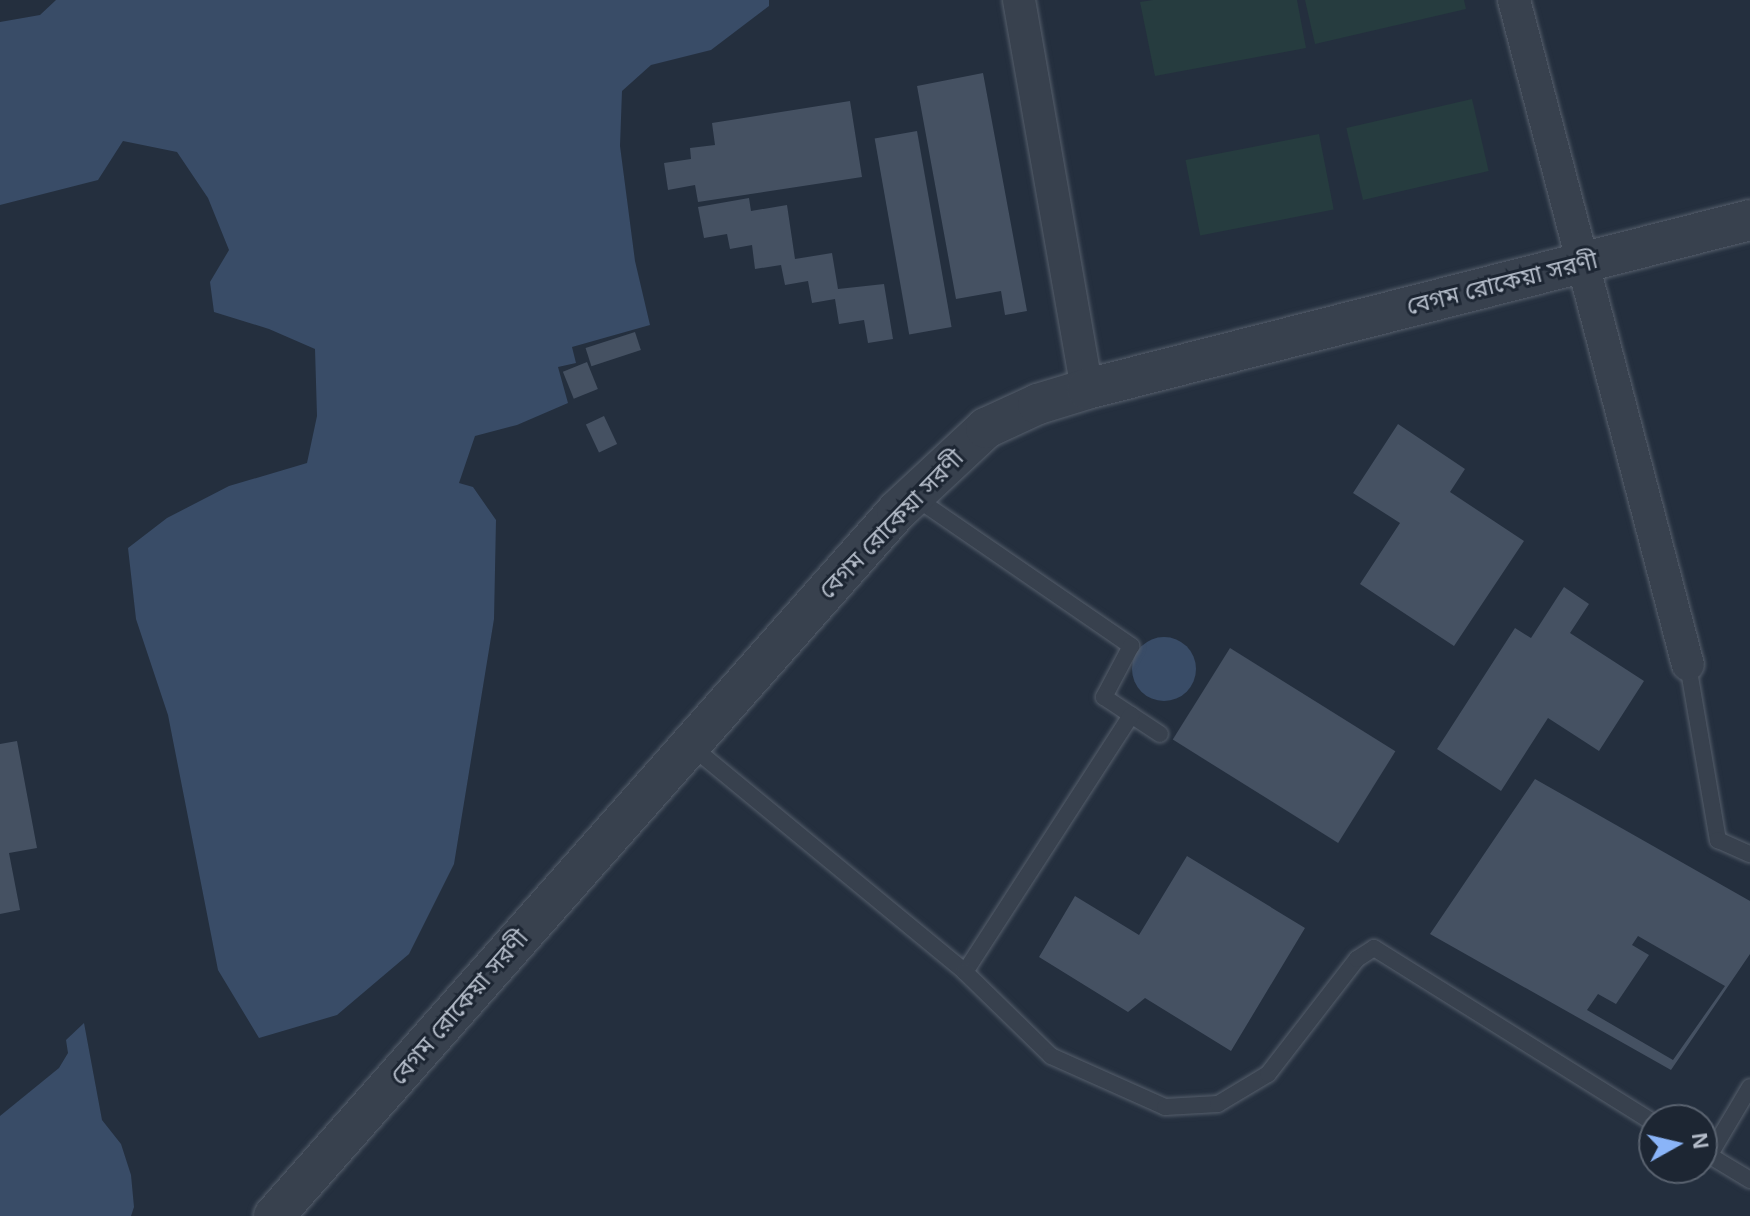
<!DOCTYPE html>
<html>
<head>
<meta charset="utf-8">
<style>
  body { margin:0 }
  #map { position:relative; width:1750px; height:1216px; overflow:hidden; background:#242f3e; font-family:Arial,"Noto Sans Bengali",sans-serif }
  div>[style] { position:absolute }
  .green>* { inset:0; background:#263c3f; transform-origin:0 0 }
  .water>* { inset:0; background:#394c67 }
  .round { border-radius:50% }
  .building>* { inset:0; background:#455162; transform-origin:0 0 }
  .roads { filter:drop-shadow(0 0 2px #565f6c) drop-shadow(0 0 2px #565f6c) }
  .service>* { height:16px; margin:-8px; padding:0 8px; transform-origin:8px; border-radius:8px; background:#38414e }
  .minor>* { height:32px; margin:-16px; padding:0 16px; transform-origin:16px; border-radius:16px; background:#38414e }
  .tertiary>* { height:40px; margin:-20px; padding:0 20px; transform-origin:20px; border-radius:20px; background:#38414e }
  span { translate:-50% -50%; white-space:nowrap; text-align:center; line-height:1.15; -webkit-text-stroke:6px #1d2633; paint-order:stroke }
  .street-label { font-size:24px; color:#b4bcc9 }
  .north { position:absolute; left:1638px; top:1104px; width:80px; height:80px; box-sizing:border-box; background:#1d2633; border:2px solid #59626f; border-radius:50%; rotate:82deg; font-size:22px; font-weight:700; line-height:32px; text-align:center; color:#b4bcc9 }
  .north::after { content:''; display:block; margin:auto; width:28px; height:36px; background:#8ab4f8; clip-path:polygon(50% 0,100% 100%,50% 72%,0 100%) }
</style>
</head>
<body>
<div id="map">
  <div class="green">
    <i style="clip-path:polygon(1153px 0,1297px 0,1306px 48px,1155px 76px,1140px 2px)"></i>
    <i style="clip-path:polygon(1305px 0,1464px 0,1466px 9px,1315px 44px)"></i>
    <i style="left:1472px;top:99px;width:74px;height:129px;rotate:77deg"></i>
    <i style="left:1319px;top:134px;width:77px;height:136px;rotate:79deg"></i>
  </div>
  <div class="water">
    <i style="clip-path:polygon(56px 0,769px 0,769px 6px,711px 50px,651px 65px,622px 91px,620px 146px,635px 261px,650px 325px,572px 347px,576px 363px,558px 367px,568px 403px,517px 425px,475px 436px,459px 483px,473px 487px,496px 520px,494px 619px,454px 864px,409px 954px,337px 1015px,259px 1038px,218px 970px,168px 715px,136px 619px,128px 548px,167px 518px,229px 486px,307px 463px,317px 416px,315px 349px,269px 329px,214px 312px,210px 282px,229px 250px,208px 198px,177px 152px,123px 141px,98px 180px,0 205px,0 22px,40px 15px)"></i>
    <i class="round" style="left:1132px;top:637px;width:64px;height:64px"></i>
    <i style="clip-path:polygon(84px 1023px,102px 1120px,121px 1144px,131px 1175px,134px 1207px,131px 1216px,0 1216px,0 1116px,59px 1068px,68px 1053px,66px 1040px)"></i>
  </div>
  <div class="building">
    <i style="clip-path:polygon(983px 73px,1027px 311px,1005px 315px,1001px 291px,956px 299px,917px 86px)"></i>
    <i style="clip-path:polygon(850px 101px,862px 177px,698px 202px,695px 185px,668px 190px,664px 163px,691px 159px,690px 148px,715px 145px,712px 123px)"></i>
    <i style="left:917px;top:131px;width:199px;height:43px;rotate:80deg"></i>
    <i style="clip-path:polygon(749px 198px,751px 211px,787px 205px,795px 259px,832px 253px,838px 289px,884px 284px,893px 339px,868px 343px,864px 320px,839px 324px,835px 299px,812px 303px,808px 281px,785px 285px,781px 265px,755px 269px,752px 245px,730px 249px,727px 234px,704px 238px,698px 207px)"></i>
    <i style="left:635px;top:332px;width:19px;height:52px;rotate:72deg"></i>
    <i style="left:587px;top:362px;width:29px;height:26px;rotate:68deg"></i>
    <i style="left:604px;top:416px;width:31px;height:20px;rotate:65deg"></i>
    <i style="clip-path:polygon(1398px 424px,1465px 469px,1450px 492px,1524px 541px,1454px 646px,1360px 584px,1400px 523px,1353px 493px)"></i>
    <i style="clip-path:polygon(1564px 587px,1589px 604px,1570px 633px,1644px 681px,1599px 751px,1548px 718px,1501px 791px,1437px 749px,1515px 628px,1531px 638px)"></i>
    <i style="left:1230px;top:648px;width:195px;height:108px;rotate:32deg"></i>
    <i style="clip-path:polygon(17px 741px,37px 848px,9px 853px,20px 910px,0 914px,0 744px)"></i>
    <i style="clip-path:polygon(evenodd,1535px 779px,1750px 901px,1750px 954px,1671px 1070px,1430px 934px,1535px 779px,1638px 936px,1725px 986px,1673px 1060px,1587px 1010px,1598px 994px,1616px 1004px,1649px 955px,1632px 945px,1638px 936px)"></i>
    <i style="clip-path:polygon(1187px 856px,1305px 928px,1231px 1051px,1145px 998px,1128px 1012px,1039px 957px,1075px 896px,1139px 935px)"></i>
  </div>
  <div class="roads">
    <div class="service">
      <i style="left:913px;top:496px;width:265px;rotate:34.5deg"></i>
      <i style="left:1131px;top:646px;width:58px;rotate:117.9deg"></i>
      <i style="left:1104px;top:697px;width:67px;rotate:33.5deg"></i>
      <i style="left:1688px;top:665px;width:178px;rotate:80.3deg"></i>
      <i style="left:1718px;top:840px;width:35px;rotate:24deg"></i>
      <i style="left:690px;top:745px;width:357px;rotate:39.5deg"></i>
      <i style="left:965px;top:972px;width:306px;rotate:-57.1deg"></i>
      <i style="left:965px;top:972px;width:120px;rotate:44.3deg"></i>
      <i style="left:1051px;top:1056px;width:125px;rotate:24.1deg"></i>
      <i style="left:1165px;top:1107px;width:53px;rotate:-3.2deg"></i>
      <i style="left:1218px;top:1104px;width:58px;rotate:-31deg"></i>
      <i style="left:1268px;top:1074px;width:145px;rotate:-52.3deg"></i>
      <i style="left:1357px;top:959px;width:20px;rotate:-33deg"></i>
      <i style="left:1374px;top:948px;width:330px;rotate:32deg"></i>
      <i style="left:1702px;top:1151px;width:56px;rotate:31.1deg"></i>
      <i style="left:1709px;top:1156px;width:80px;rotate:-59.3deg"></i>
    </div>
    <div class="minor">
      <i style="left:1019px;top:0;width:395px;rotate:80.1deg"></i>
      <i style="left:1514px;top:0;width:687px;rotate:75.34deg"></i>
    </div>
    <div class="tertiary">
      <i style="left:274px;top:1216px;width:941px;rotate:-48.53deg"></i>
      <i style="left:897px;top:511px;width:122px;rotate:-43deg"></i>
      <i style="left:986px;top:428px;width:57px;rotate:-24.8deg"></i>
      <i style="left:1038px;top:404px;width:51px;rotate:-17deg"></i>
      <i style="left:1087px;top:389px;width:684px;rotate:-14.3deg"></i>
    </div>
  </div>
  <div class="street-label">
    <span style="left:1502px;top:283px;rotate:-14deg">বেগম রোকেয়া সরণী</span>
    <span style="left:891px;top:524px;rotate:-46deg">বেগম রোকেয়া সরণী</span>
    <span style="left:459px;top:1007px;rotate:-49deg">বেগম রোকেয়া সরণী</span>
  </div>
  <div class="north">N</div>
</div>
</body>
</html>
